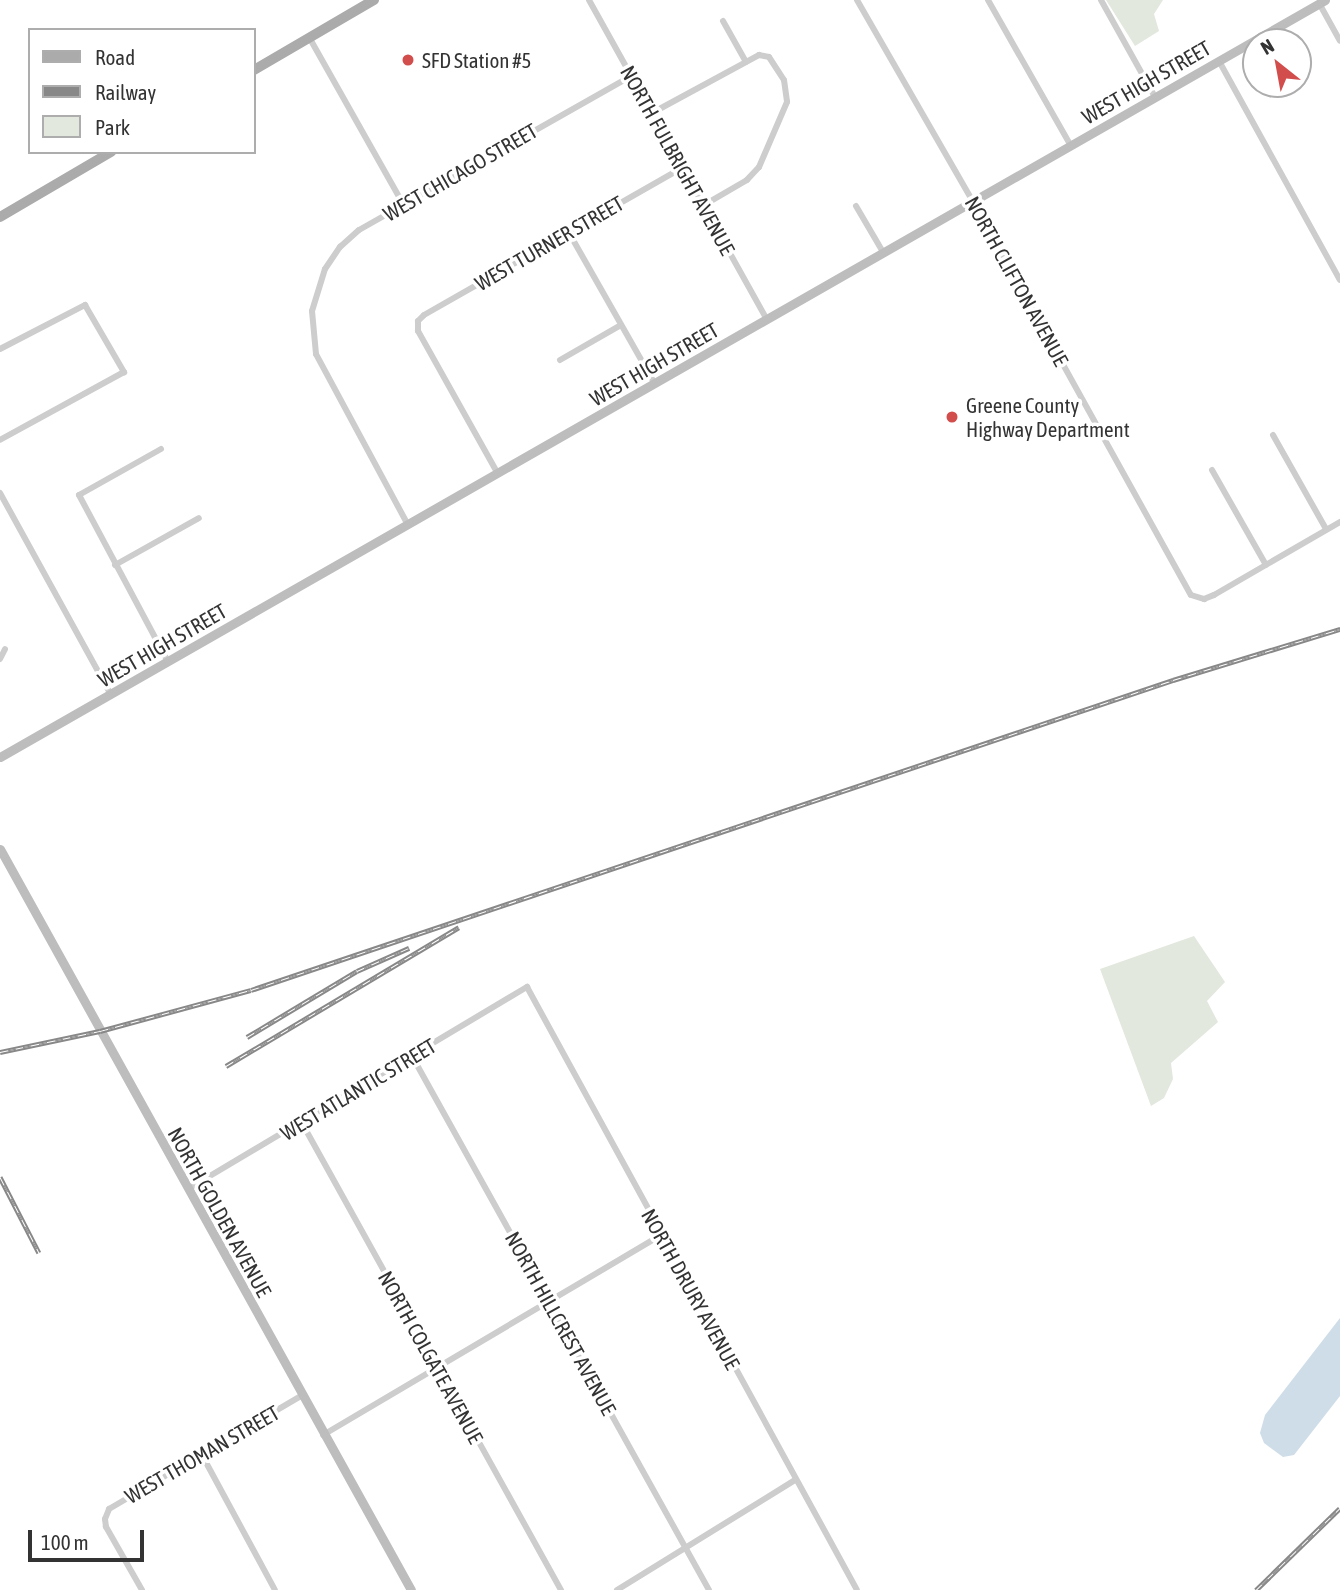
<!DOCTYPE html>
<html>
<head>
<meta charset="utf-8">
<style>
  body { margin:0 }
  #map { position:relative; width:1340px; height:1590px; overflow:hidden; background:#fff; font-family:"Asap Condensed",sans-serif }
  div>[style] { position:absolute }
  .green>* { inset:0; background:#e2e8dd }
  .water>* { inset:0; background:#cfdde8 }
  .street>* { height:6px; margin:-3px; padding:0 3px; transform-origin:3px; border-radius:3px; background:#cdcdcd }
  .secondary>* { height:9px; margin:-4.5px; padding:0 4.5px; transform-origin:4.5px; border-radius:4.5px; background:#bdbdbd }
  .primary>* { height:10px; margin:-5px; padding:0 5px; transform-origin:5px; border-radius:5px; background:#ababab }
  .rail>* { height:5px; margin-top:-2.5px; transform-origin:0; background:repeating-linear-gradient(90deg,#fff 0 8px,#888 0 16px); box-sizing:border-box; border-block:2px solid #888 }
  .dots>* { width:19px; height:19px; translate:-50% -50%; box-sizing:border-box; border:4px solid #fff; border-radius:50% }
  span { translate:-50% -50%; white-space:nowrap; text-align:center; line-height:1.15; -webkit-text-stroke:7px #fff; paint-order:stroke }
  .poi-label { font-size:21px; color:#333 }
  .left { translate:0 -50%; text-align:left }
  .street-label { font-size:21px; color:#333 }
  .legend { position:absolute; left:28px; top:28px; width:228px; height:126px; box-sizing:border-box; background:#fff; border:2px solid #adadad; margin:0; padding:9px 12px; list-style:none; font-size:21px; color:#333 }
  .legend li { display:flex; align-items:center; gap:14px; height:35px }
  .legend b { width:35px; border:2px solid #adadad }
  .north { position:absolute; left:1242px; top:28px; width:70px; height:70px; box-sizing:border-box; background:#fff; border:2px solid #adadad; border-radius:50%; rotate:329deg; font-size:19px; font-weight:700; line-height:28px; text-align:center; color:#333 }
  .north::after { content:''; display:block; margin:auto; width:24px; height:32px; background:#d24e4d; clip-path:polygon(50% 0,100% 100%,50% 72%,0 100%) }
  .scale { position:absolute; left:28px; top:1530px; width:116px; height:32px; box-sizing:border-box; border:4px solid #333; border-top:0; padding-left:9px; font-size:21px; line-height:24px; white-space:nowrap; color:#333; -webkit-text-stroke:5px #fff; paint-order:stroke }
</style>
</head>
<body>
<div id="map">
  <div class="green">
    <i style="clip-path:polygon(1106px 0,1163px 0,1154px 14px,1159px 31px,1135px 46px)"></i>
    <i style="clip-path:polygon(1194px 936px,1225px 982px,1207px 1001px,1218px 1022px,1171px 1063px,1173px 1079px,1164px 1098px,1151px 1106px,1100px 969px)"></i>
  </div>
  <div class="water">
    <i style="clip-path:polygon(1340px 1318px,1340px 1396px,1294px 1455px,1283px 1457px,1264px 1443px,1260px 1433px,1265px 1415px)"></i>
  </div>
  <div class="street">
    <i style="left:589px;top:0;width:366px;rotate:60.9deg"></i>
    <i style="left:857px;top:0;width:233px;rotate:60.1deg"></i>
    <i style="left:973px;top:202px;width:449px;rotate:61deg"></i>
    <i style="left:1191px;top:595px;width:14px;rotate:17deg"></i>
    <i style="left:1204px;top:599px;width:11px;rotate:-22deg"></i>
    <i style="left:1214px;top:595px;width:146px;rotate:-30.1deg"></i>
    <i style="left:988px;top:0;width:168px;rotate:60.4deg"></i>
    <i style="left:1101px;top:0;width:111px;rotate:60.9deg"></i>
    <i style="left:1319px;top:3px;width:43px;rotate:61.1deg"></i>
    <i style="left:723px;top:21px;width:47px;rotate:60.7deg"></i>
    <i style="left:309px;top:37px;width:192px;rotate:60.6deg"></i>
    <i style="left:1219px;top:61px;width:250px;rotate:61.1deg"></i>
    <i style="left:652px;top:113px;width:122px;rotate:-28.5deg"></i>
    <i style="left:759px;top:55px;width:10px;rotate:11deg"></i>
    <i style="left:769px;top:57px;width:27px;rotate:57deg"></i>
    <i style="left:784px;top:80px;width:22px;rotate:82deg"></i>
    <i style="left:787px;top:102px;width:71px;rotate:113.3deg"></i>
    <i style="left:759px;top:167px;width:18px;rotate:133deg"></i>
    <i style="left:747px;top:180px;width:50px;rotate:149.8deg"></i>
    <i style="left:856px;top:206px;width:53px;rotate:59.6deg"></i>
    <i style="left:568px;top:231px;width:176px;rotate:60.4deg"></i>
    <i style="left:0;top:349px;width:96px;rotate:-27.4deg"></i>
    <i style="left:85px;top:305px;width:78px;rotate:59.8deg"></i>
    <i style="left:124px;top:372px;width:141px;rotate:151.3deg"></i>
    <i style="left:560px;top:360px;width:70px;rotate:-29.8deg"></i>
    <i style="left:1273px;top:435px;width:108px;rotate:60.6deg"></i>
    <i style="left:161px;top:449px;width:94px;rotate:150.7deg"></i>
    <i style="left:79px;top:495px;width:189px;rotate:61.9deg"></i>
    <i style="left:1212px;top:470px;width:109px;rotate:60.4deg"></i>
    <i style="left:498px;top:474px;width:164px;rotate:-119.2deg"></i>
    <i style="left:418px;top:331px;width:10px;rotate:-90deg"></i>
    <i style="left:418px;top:321px;width:8px;rotate:-45deg"></i>
    <i style="left:424px;top:315px;width:298px;rotate:-29.7deg"></i>
    <i style="left:0;top:493px;width:230px;rotate:61.2deg"></i>
    <i style="left:408px;top:525px;width:194px;rotate:-118.3deg"></i>
    <i style="left:316px;top:354px;width:43px;rotate:-95.3deg"></i>
    <i style="left:312px;top:311px;width:44px;rotate:-72.8deg"></i>
    <i style="left:325px;top:269px;width:27px;rotate:-56deg"></i>
    <i style="left:340px;top:247px;width:25px;rotate:-42deg"></i>
    <i style="left:359px;top:230px;width:313px;rotate:-29.5deg"></i>
    <i style="left:115px;top:565px;width:96px;rotate:-29.2deg"></i>
    <i style="left:0;top:659px;width:11px;rotate:-63deg"></i>
    <i style="left:412px;top:1056px;width:611px;rotate:60.92deg"></i>
    <i style="left:302px;top:1123px;width:534px;rotate:60.99deg"></i>
    <i style="left:188px;top:1189px;width:395px;rotate:-30.8deg"></i>
    <i style="left:527px;top:987px;width:687px;rotate:61.31deg"></i>
    <i style="left:323px;top:1435px;width:393px;rotate:-30.6deg"></i>
    <i style="left:202px;top:1455px;width:153px;rotate:61.6deg"></i>
    <i style="left:142px;top:1590px;width:73px;rotate:-119.7deg"></i>
    <i style="left:106px;top:1527px;width:8px;rotate:-97deg"></i>
    <i style="left:105px;top:1519px;width:11px;rotate:-68deg"></i>
    <i style="left:109px;top:1509px;width:223px;rotate:-30.5deg"></i>
    <i style="left:617px;top:1590px;width:209px;rotate:-31.7deg"></i>
  </div>
  <div class="secondary">
    <i style="left:0;top:757px;width:1526px;rotate:-29.74deg"></i>
    <i style="left:0;top:849px;width:847px;rotate:60.98deg"></i>
  </div>
  <div class="primary">
    <i style="left:254px;top:70px;width:139px;rotate:-30.3deg"></i>
    <i style="left:0;top:217px;width:129px;rotate:-30.4deg"></i>
  </div>
  <div class="rail">
    <i style="left:247px;top:1037px;width:128px;rotate:-31deg"></i>
    <i style="left:357px;top:971px;width:57px;rotate:-23.9deg"></i>
    <i style="left:0;top:1052px;width:102px;rotate:-11.9deg"></i>
    <i style="left:100px;top:1031px;width:156px;rotate:-15.2deg"></i>
    <i style="left:251px;top:990px;width:973px;rotate:-18.58deg"></i>
    <i style="left:1173px;top:680px;width:175px;rotate:-17deg"></i>
    <i style="left:226px;top:1066px;width:271px;rotate:-30.8deg"></i>
    <i style="left:0;top:1177px;width:85px;rotate:62.8deg"></i>
    <i style="left:1256px;top:1590px;width:117px;rotate:-44.3deg"></i>
  </div>
  <div class="dots">
    <i style="left:408px;top:60px;background:#d24e4d"></i>
    <i style="left:952px;top:417px;background:#d24e4d"></i>
  </div>
  <div class="poi-label">
    <span class="left" style="left:422px;top:60px">SFD Station #5</span>
    <span class="left" style="left:966px;top:417px">Greene County<br>Highway Department</span>
  </div>
  <div class="street-label">
    <span style="left:1146px;top:82px;rotate:-30deg">WEST HIGH STREET</span>
    <span style="left:678px;top:160px;rotate:61deg">NORTH FULBRIGHT AVENUE</span>
    <span style="left:460px;top:172px;rotate:-30deg">WEST CHICAGO STREET</span>
    <span style="left:549px;top:243px;rotate:-30deg">WEST TURNER STREET</span>
    <span style="left:1017px;top:281px;rotate:61deg">NORTH CLIFTON AVENUE</span>
    <span style="left:654px;top:364px;rotate:-30deg">WEST HIGH STREET</span>
    <span style="left:162px;top:645px;rotate:-30deg">WEST HIGH STREET</span>
    <span style="left:358px;top:1089px;rotate:-31deg">WEST ATLANTIC STREET</span>
    <span style="left:220px;top:1212px;rotate:61deg">NORTH GOLDEN AVENUE</span>
    <span style="left:691px;top:1289px;rotate:61deg">NORTH DRURY AVENUE</span>
    <span style="left:561px;top:1323px;rotate:61deg">NORTH HILLCREST AVENUE</span>
    <span style="left:431px;top:1357px;rotate:61deg">NORTH COLGATE AVENUE</span>
    <span style="left:202px;top:1454px;rotate:-30deg">WEST THOMAN STREET</span>
  </div>
  <ul class="legend">
  <li><b style="height:9px;background:#ababab"></b>Road</li>
  <li><b style="height:9px;background:#888"></b>Railway</li>
  <li><b style="height:19px;background:#e2e8dd"></b>Park</li>
  </ul>
  <div class="north">N</div>
  <div class="scale">100 m</div>
</div>
</body>
</html>
